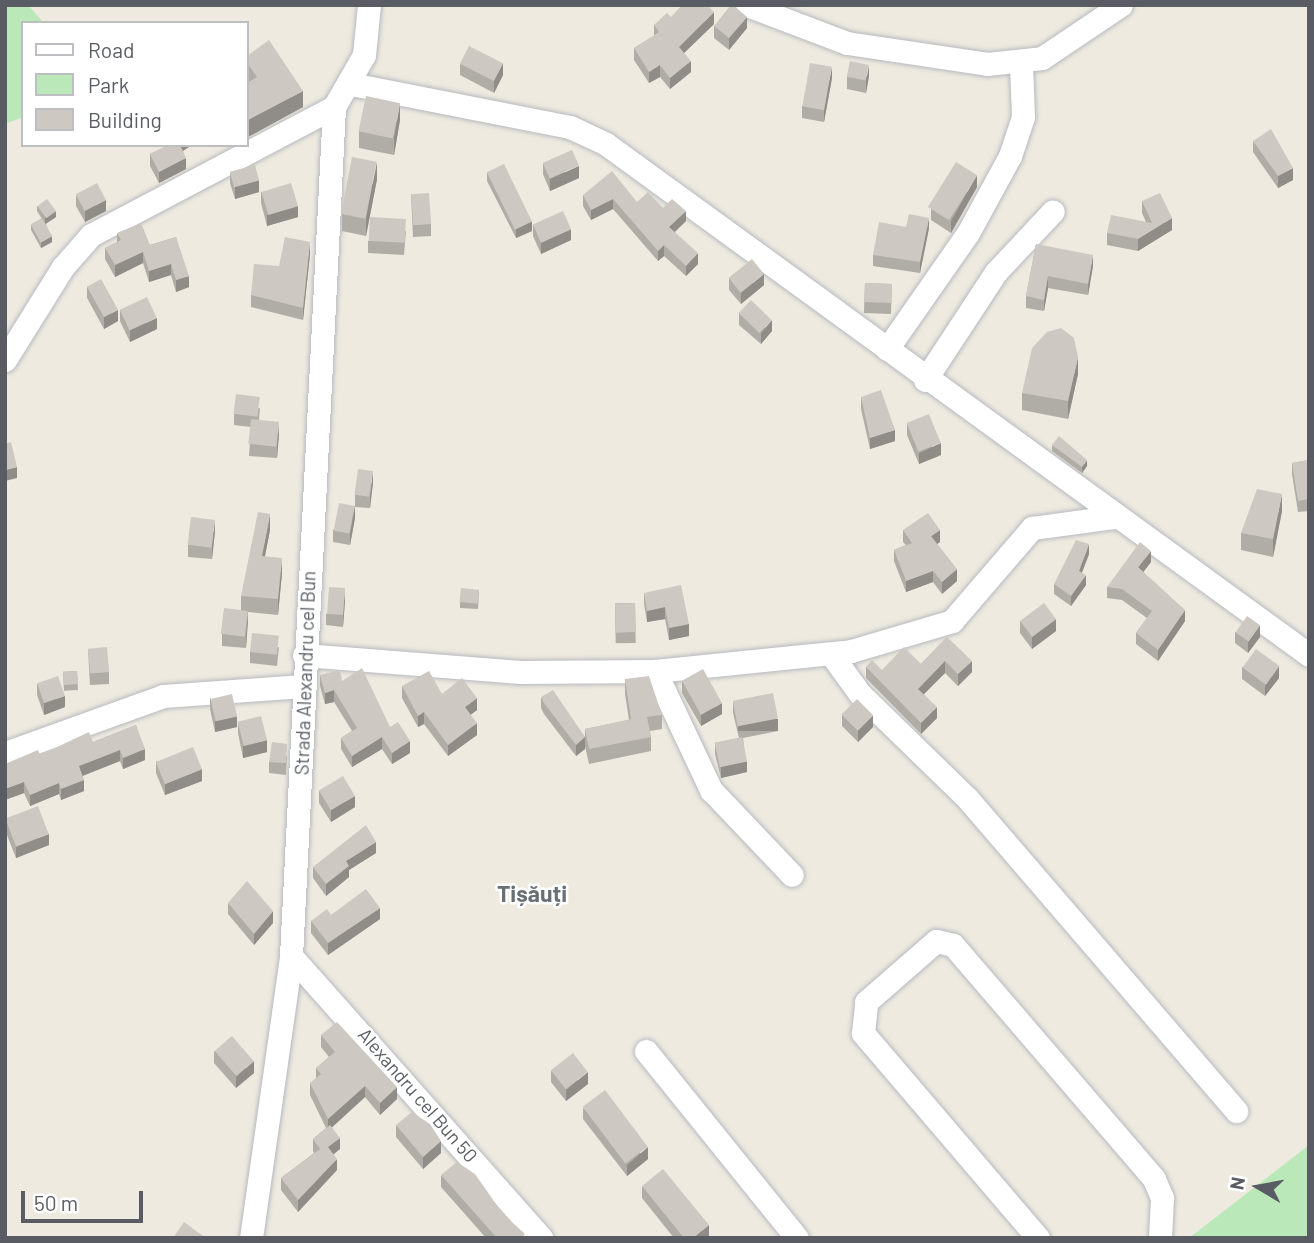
<!DOCTYPE html>
<html>
<head>
<meta charset="utf-8">
<style>
  body { margin:0 }
  #map { position:relative; width:1314px; height:1243px; overflow:hidden; background:#eeeae0; font-family:Barlow,sans-serif }
  div>[style] { position:absolute }
  .green>* { inset:0; background:#bbe8b9 }
  .roads { filter:drop-shadow(0 0 2px #b6b9be) drop-shadow(0 0 2px #b6b9be) }
  .minor>* { height:23px; margin:-11.5px; padding:0 11.5px; transform-origin:11.5px; border-radius:11.5px; background:#fff }
  .wall>* { inset:0; background:#b0aca6; transform-origin:0 0 }
  .shaded-wall>* { inset:0; background:#908c87; transform-origin:0 0 }
  .building>* { inset:0; background:#cdc8c1; transform-origin:0 0 }
  span { translate:-50% -50%; white-space:nowrap; text-align:center; line-height:1.15; -webkit-text-stroke:5px #fff; paint-order:stroke }
  .street-label { font-size:19px; color:#595d63 }
  .quarter-label { font-size:23px; color:#697075; font-weight:700 }
  .frame { position:absolute; inset:0; border:7px solid #595d63; pointer-events:none }
  .legend { position:absolute; left:21px; top:21px; width:228px; height:126px; box-sizing:border-box; background:#fff; border:2px solid #bdbec1; margin:0; padding:9px 12px; list-style:none; font-size:21px; color:#595d63 }
  .legend li { display:flex; align-items:center; gap:14px; height:35px }
  .legend b { width:35px; border:2px solid #bdbec1 }
  .north { position:absolute; left:1223px; top:1152px; width:70px; height:70px; -webkit-text-stroke:5px #fff; paint-order:stroke; rotate:280deg; font-size:19px; font-weight:700; line-height:28px; text-align:center; color:#595d63 }
  .north::after { content:''; display:block; margin:auto; width:24px; height:32px; background:#595d63; clip-path:polygon(50% 0,100% 100%,50% 72%,0 100%) }
  .scale { position:absolute; left:21px; top:1191px; width:122px; height:32px; box-sizing:border-box; border:4px solid #595d63; border-top:0; padding-left:9px; font-size:21px; line-height:24px; white-space:nowrap; color:#595d63; -webkit-text-stroke:5px #fff; paint-order:stroke }
</style>
</head>
<body>
<div id="map">
  <div class="green">
    <i style="clip-path:polygon(5px 5px,28px 5px,44px 23px,23px 23px,23px 117px,5px 124px)"></i>
    <i style="clip-path:polygon(1309px 1145px,1309px 1238px,1189px 1238px)"></i>
  </div>
  <div class="roads">
    <div class="minor">
      <i style="left:747px;top:5px;width:107px;rotate:20.8deg"></i>
      <i style="left:847px;top:43px;width:142px;rotate:8.5deg"></i>
      <i style="left:987px;top:64px;width:55px;rotate:-6.2deg"></i>
      <i style="left:1042px;top:58px;width:95px;rotate:-33.9deg"></i>
      <i style="left:351px;top:84px;width:223px;rotate:11.1deg"></i>
      <i style="left:570px;top:127px;width:40px;rotate:25deg"></i>
      <i style="left:606px;top:144px;width:869px;rotate:36.01deg"></i>
      <i style="left:887px;top:349px;width:141px;rotate:-55.1deg"></i>
      <i style="left:968px;top:233px;width:88px;rotate:-61.4deg"></i>
      <i style="left:1010px;top:156px;width:41px;rotate:-71.6deg"></i>
      <i style="left:1023px;top:117px;width:53px;rotate:-92.2deg"></i>
      <i style="left:5px;top:360px;width:110px;rotate:-58.1deg"></i>
      <i style="left:63px;top:267px;width:43px;rotate:-48.8deg"></i>
      <i style="left:91px;top:235px;width:275px;rotate:-27.8deg"></i>
      <i style="left:334px;top:107px;width:60px;rotate:-60deg"></i>
      <i style="left:364px;top:55px;width:50px;rotate:-84.3deg"></i>
      <i style="left:925px;top:380px;width:129px;rotate:-56.7deg"></i>
      <i style="left:996px;top:272px;width:83px;rotate:-46.9deg"></i>
      <i style="left:831px;top:654px;width:49px;rotate:54.1deg"></i>
      <i style="left:860px;top:694px;width:149px;rotate:44.2deg"></i>
      <i style="left:967px;top:798px;width:413px;rotate:49.3deg"></i>
      <i style="left:304px;top:655px;width:217px;rotate:4.5deg"></i>
      <i style="left:520px;top:672px;width:135px;rotate:-0.4deg"></i>
      <i style="left:655px;top:671px;width:197px;rotate:-5.8deg"></i>
      <i style="left:851px;top:651px;width:105px;rotate:-16.5deg"></i>
      <i style="left:952px;top:621px;width:123px;rotate:-49.3deg"></i>
      <i style="left:1032px;top:528px;width:82px;rotate:-7.7deg"></i>
      <i style="left:655px;top:671px;width:132px;rotate:64.8deg"></i>
      <i style="left:711px;top:790px;width:117px;rotate:46.4deg"></i>
      <i style="left:5px;top:753px;width:168px;rotate:-19.8deg"></i>
      <i style="left:163px;top:696px;width:140px;rotate:-4.1deg"></i>
      <i style="left:291px;top:956px;width:377px;rotate:48.4deg"></i>
      <i style="left:646px;top:1051px;width:240px;rotate:51.1deg"></i>
      <i style="left:251px;top:1238px;width:285px;rotate:-81.9deg"></i>
      <i style="left:291px;top:956px;width:850px;rotate:-87.1deg"></i>
      <i style="left:1038px;top:1238px;width:270px;rotate:-130.5deg"></i>
      <i style="left:863px;top:1033px;width:31px;rotate:-84deg"></i>
      <i style="left:866px;top:1002px;width:93px;rotate:-41.1deg"></i>
      <i style="left:936px;top:941px;width:17px;rotate:13deg"></i>
      <i style="left:953px;top:945px;width:308px;rotate:49.3deg"></i>
      <i style="left:1154px;top:1179px;width:21px;rotate:67deg"></i>
      <i style="left:1162px;top:1198px;width:40px;rotate:92.9deg"></i>
    </div>
  </div>
  <div class="wall">
    <i style="clip-path:polygon(671px 17px,714px 24px,684px 53px,691px 72px,670px 89px,660px 77px,649px 83px,634px 60px,634px 48px,654px 36px,654px 25px)"></i>
    <i style="clip-path:polygon(714px 26px,747px 28px,729px 50px,714px 38px)"></i>
    <i style="clip-path:polygon(247px 56px,303px 107px,248px 137px,247px 135px,247px 83px,249px 82px,247px 79px)"></i>
    <i style="clip-path:polygon(460px 64px,503px 75px,494px 93px,460px 75px)"></i>
    <i style="clip-path:polygon(869px 76px,866px 93px,847px 89px,847px 77px)"></i>
    <i style="clip-path:polygon(832px 78px,824px 122px,802px 118px,802px 106px)"></i>
    <i style="clip-path:polygon(400px 120px,394px 155px,359px 148px,359px 131px)"></i>
    <i style="clip-path:polygon(1253px 141px,1293px 180px,1278px 188px,1253px 152px)"></i>
    <i style="clip-path:polygon(169px 145px,192px 145px,183px 151px,186px 169px,159px 183px,150px 166px,150px 154px)"></i>
    <i style="clip-path:polygon(543px 163px,579px 178px,550px 191px,543px 174px)"></i>
    <i style="clip-path:polygon(230px 172px,259px 192px,235px 199px,230px 183px)"></i>
    <i style="clip-path:polygon(487px 172px,532px 231px,516px 238px,487px 181px)"></i>
    <i style="clip-path:polygon(377px 179px,366px 236px,342px 231px,342px 214px)"></i>
    <i style="clip-path:polygon(977px 187px,951px 233px,931px 220px,931px 209px)"></i>
    <i style="clip-path:polygon(261px 192px,298px 217px,267px 226px,261px 203px)"></i>
    <i style="clip-path:polygon(411px 194px,431px 224px,431px 236px,413px 237px)"></i>
    <i style="clip-path:polygon(76px 195px,106px 211px,85px 222px,76px 206px)"></i>
    <i style="clip-path:polygon(583px 195px,637px 202px,663px 208px,686px 221px,675px 232px,698px 264px,686px 276px,664px 256px,658px 261px,613px 209px,591px 220px,583px 206px)"></i>
    <i style="clip-path:polygon(1142px 201px,1172px 230px,1138px 251px,1107px 245px,1107px 233px,1146px 222px,1142px 213px)"></i>
    <i style="clip-path:polygon(37px 206px,56px 217px,46px 224px,52px 242px,41px 248px,31px 230px,31px 225px,42px 219px,37px 211px)"></i>
    <i style="clip-path:polygon(533px 225px,571px 240px,541px 254px,533px 236px)"></i>
    <i style="clip-path:polygon(906px 227px,929px 228px,920px 273px,873px 266px,873px 255px)"></i>
    <i style="clip-path:polygon(406px 231px,404px 255px,368px 253px,368px 241px)"></i>
    <i style="clip-path:polygon(117px 233px,150px 245px,176px 237px,189px 287px,176px 292px,171px 275px,149px 282px,143px 263px,115px 277px,105px 259px,105px 248px,117px 242px)"></i>
    <i style="clip-path:polygon(1036px 244px,1093px 266px,1088px 295px,1048px 288px,1044px 311px,1026px 308px,1026px 296px)"></i>
    <i style="clip-path:polygon(310px 254px,303px 320px,251px 307px,251px 295px,279px 266px)"></i>
    <i style="clip-path:polygon(729px 278px,764px 285px,741px 304px,729px 290px)"></i>
    <i style="left:865px;top:283px;width:27px;height:30px;rotate:2deg"></i>
    <i style="clip-path:polygon(87px 286px,118px 321px,104px 329px,87px 298px)"></i>
    <i style="clip-path:polygon(120px 310px,157px 329px,130px 342px,120px 321px)"></i>
    <i style="clip-path:polygon(739px 313px,772px 331px,761px 344px,739px 325px)"></i>
    <i style="clip-path:polygon(1078px 374px,1068px 419px,1022px 410px,1022px 393px)"></i>
    <i style="clip-path:polygon(861px 397px,895px 441px,870px 449px,861px 409px)"></i>
    <i style="clip-path:polygon(260px 408px,259px 420px,279px 434px,277px 458px,249px 456px,251px 427px,234px 425px,234px 414px)"></i>
    <i style="clip-path:polygon(907px 423px,941px 455px,919px 464px,907px 435px)"></i>
    <i style="clip-path:polygon(1052px 445px,1087px 466px,1082px 473px,1052px 451px)"></i>
    <i style="clip-path:polygon(1309px 460px,1309px 511px,1298px 512px,1292px 474px,1292px 463px)"></i>
    <i style="clip-path:polygon(373px 482px,370px 508px,355px 507px,355px 518px,350px 545px,333px 542px,333px 530px,355px 506px,355px 495px)"></i>
    <i style="clip-path:polygon(1282px 511px,1273px 557px,1241px 550px,1241px 533px)"></i>
    <i style="clip-path:polygon(270px 530px,265px 556px,282px 573px,278px 615px,248px 612px,246px 648px,222px 646px,222px 634px,241px 610px,241px 596px)"></i>
    <i style="clip-path:polygon(903px 530px,940px 542px,937px 544px,957px 581px,942px 594px,933px 582px,906px 592px,894px 561px,894px 550px,906px 545px,903px 542px)"></i>
    <i style="clip-path:polygon(215px 531px,212px 559px,188px 557px,188px 545px)"></i>
    <i style="clip-path:polygon(1089px 554px,1082px 573px,1086px 585px,1071px 606px,1054px 594px,1054px 584px)"></i>
    <i style="clip-path:polygon(1151px 562px,1143px 572px,1185px 621px,1158px 661px,1136px 644px,1136px 633px,1147px 618px,1122px 600px,1107px 598px,1107px 587px)"></i>
    <i style="clip-path:polygon(479px 590px,478px 609px,460px 608px,460px 602px)"></i>
    <i style="clip-path:polygon(644px 593px,689px 624px,689px 636px,669px 640px,665px 619px,647px 622px,644px 604px)"></i>
    <i style="clip-path:polygon(345px 600px,343px 627px,326px 625px,326px 614px)"></i>
    <i style="left:635px;top:603px;width:40px;height:20px;rotate:89deg"></i>
    <i style="clip-path:polygon(1020px 621px,1056px 631px,1032px 649px,1020px 633px)"></i>
    <i style="clip-path:polygon(1235px 632px,1260px 637px,1248px 653px,1235px 643px)"></i>
    <i style="clip-path:polygon(947px 637px,972px 672px,958px 686px,945px 673px,924px 694px,937px 718px,921px 734px,866px 678px,866px 667px,882px 670px,921px 664px)"></i>
    <i style="clip-path:polygon(279px 647px,277px 666px,250px 663px,250px 652px)"></i>
    <i style="clip-path:polygon(88px 649px,109px 672px,109px 684px,90px 685px)"></i>
    <i style="clip-path:polygon(1242px 667px,1279px 678px,1265px 696px,1242px 679px)"></i>
    <i style="left:77px;top:671px;width:19px;height:14px;rotate:87deg"></i>
    <i style="clip-path:polygon(320px 675px,342px 681px,390px 727px,410px 753px,392px 764px,382px 749px,352px 767px,341px 749px,341px 738px,352px 731px,334px 702px,325px 704px,320px 686px)"></i>
    <i style="clip-path:polygon(625px 679px,662px 715px,662px 729px,650px 731px,651px 737px,651px 751px,589px 764px,585px 746px,585px 749px,576px 756px,544px 714px,541px 708px,541px 697px,585px 737px,585px 729px,629px 720px,625px 694px)"></i>
    <i style="clip-path:polygon(682px 681px,722px 714px,701px 726px,682px 693px)"></i>
    <i style="clip-path:polygon(37px 684px,65px 707px,44px 715px,37px 695px)"></i>
    <i style="clip-path:polygon(402px 686px,442px 694px,477px 710px,470px 715px,477px 735px,448px 756px,424px 724px,418px 727px,402px 698px)"></i>
    <i style="clip-path:polygon(210px 698px,237px 727px,215px 732px,210px 709px)"></i>
    <i style="clip-path:polygon(733px 701px,778px 731px,743px 738px,747px 772px,721px 778px,715px 754px,715px 743px,739px 738px,733px 713px)"></i>
    <i style="clip-path:polygon(842px 715px,873px 727px,858px 742px,842px 726px)"></i>
    <i style="clip-path:polygon(238px 722px,267px 752px,243px 758px,238px 733px)"></i>
    <i style="clip-path:polygon(136px 725px,145px 760px,123px 769px,120px 761px,83px 776px,84px 791px,61px 800px,59px 794px,30px 806px,24px 793px,5px 800px,5px 764px,93px 742px)"></i>
    <i style="clip-path:polygon(287px 756px,286px 775px,269px 773px,269px 762px)"></i>
    <i style="clip-path:polygon(156px 761px,202px 781px,165px 795px,156px 773px)"></i>
    <i style="clip-path:polygon(319px 791px,355px 807px,331px 822px,319px 803px)"></i>
    <i style="clip-path:polygon(5px 819px,49px 845px,16px 858px,5px 830px)"></i>
    <i style="clip-path:polygon(376px 853px,349px 870px,349px 877px,326px 896px,313px 878px,313px 867px)"></i>
    <i style="clip-path:polygon(228px 903px,273px 923px,254px 945px,228px 914px)"></i>
    <i style="clip-path:polygon(331px 915px,380px 919px,328px 955px,311px 933px,311px 921px)"></i>
    <i style="clip-path:polygon(321px 1035px,397px 1099px,380px 1115px,365px 1097px,332px 1127px,340px 1149px,333px 1154px,337px 1170px,298px 1212px,281px 1190px,281px 1178px,314px 1153px,313px 1151px,313px 1139px,326px 1128px,310px 1095px,310px 1083px,316px 1079px,316px 1068px,329px 1057px,321px 1047px)"></i>
    <i style="clip-path:polygon(214px 1051px,254px 1073px,236px 1088px,214px 1063px)"></i>
    <i style="clip-path:polygon(551px 1071px,588px 1084px,566px 1101px,551px 1082px)"></i>
    <i style="clip-path:polygon(583px 1108px,648px 1159px,627px 1176px,583px 1119px)"></i>
    <i style="clip-path:polygon(396px 1125px,441px 1153px,423px 1169px,396px 1137px)"></i>
    <i style="clip-path:polygon(441px 1175px,525px 1238px,486px 1238px,441px 1187px)"></i>
    <i style="clip-path:polygon(642px 1186px,709px 1236px,708px 1238px,674px 1238px,642px 1198px)"></i>
  </div>
  <div class="shaded-wall">
    <i style="clip-path:polygon(714px 12px,714px 24px,679px 58px,679px 47px)"></i>
    <i style="clip-path:polygon(747px 17px,747px 28px,729px 50px,729px 38px)"></i>
    <i style="clip-path:polygon(691px 61px,691px 72px,670px 89px,670px 78px)"></i>
    <i style="clip-path:polygon(503px 63px,503px 75px,494px 93px,494px 81px)"></i>
    <i style="clip-path:polygon(660px 65px,660px 77px,649px 83px,649px 72px)"></i>
    <i style="clip-path:polygon(869px 65px,869px 76px,866px 93px,866px 81px)"></i>
    <i style="clip-path:polygon(832px 67px,832px 78px,824px 122px,824px 110px)"></i>
    <i style="clip-path:polygon(303px 91px,303px 107px,248px 137px,248px 120px)"></i>
    <i style="clip-path:polygon(400px 103px,400px 120px,394px 155px,394px 138px)"></i>
    <i style="clip-path:polygon(181px 145px,192px 145px,181px 152px)"></i>
    <i style="clip-path:polygon(186px 158px,186px 169px,159px 183px,159px 172px)"></i>
    <i style="clip-path:polygon(377px 162px,377px 179px,366px 236px,366px 218px)"></i>
    <i style="clip-path:polygon(579px 166px,579px 178px,550px 191px,550px 179px)"></i>
    <i style="clip-path:polygon(1293px 168px,1293px 180px,1278px 188px,1278px 176px)"></i>
    <i style="clip-path:polygon(977px 175px,977px 187px,951px 233px,951px 221px)"></i>
    <i style="clip-path:polygon(259px 180px,259px 192px,235px 199px,235px 187px)"></i>
    <i style="clip-path:polygon(613px 199px,613px 209px,591px 220px,591px 210px)"></i>
    <i style="clip-path:polygon(106px 200px,106px 211px,85px 222px,85px 211px)"></i>
    <i style="clip-path:polygon(298px 206px,298px 217px,267px 226px,267px 215px)"></i>
    <i style="clip-path:polygon(56px 211px,56px 217px,45px 224px,45px 218px)"></i>
    <i style="clip-path:polygon(686px 211px,686px 221px,669px 237px,669px 227px)"></i>
    <i style="clip-path:polygon(929px 218px,929px 228px,920px 273px,920px 262px)"></i>
    <i style="clip-path:polygon(1172px 218px,1172px 230px,1138px 251px,1138px 239px)"></i>
    <i style="clip-path:polygon(532px 221px,532px 231px,516px 238px,516px 228px)"></i>
    <i style="clip-path:polygon(571px 229px,571px 240px,541px 254px,541px 243px)"></i>
    <i style="clip-path:polygon(52px 236px,52px 242px,41px 248px,41px 242px)"></i>
    <i style="clip-path:polygon(310px 242px,310px 254px,303px 320px,303px 308px)"></i>
    <i style="clip-path:polygon(664px 245px,664px 256px,658px 261px,658px 251px)"></i>
    <i style="clip-path:polygon(143px 252px,143px 263px,115px 277px,115px 265px)"></i>
    <i style="clip-path:polygon(698px 253px,698px 264px,686px 276px,686px 266px)"></i>
    <i style="clip-path:polygon(1093px 255px,1093px 266px,1088px 295px,1088px 284px)"></i>
    <i style="clip-path:polygon(171px 264px,171px 275px,149px 282px,149px 271px)"></i>
    <i style="clip-path:polygon(764px 274px,764px 285px,741px 304px,741px 293px)"></i>
    <i style="clip-path:polygon(189px 276px,189px 287px,176px 292px,176px 280px)"></i>
    <i style="clip-path:polygon(1048px 276px,1048px 288px,1044px 311px,1044px 300px)"></i>
    <i style="clip-path:polygon(118px 310px,118px 321px,104px 329px,104px 317px)"></i>
    <i style="clip-path:polygon(157px 318px,157px 329px,130px 342px,130px 330px)"></i>
    <i style="clip-path:polygon(772px 320px,772px 331px,761px 344px,761px 333px)"></i>
    <i style="clip-path:polygon(1078px 357px,1078px 374px,1068px 419px,1068px 401px)"></i>
    <i style="clip-path:polygon(279px 422px,279px 434px,277px 458px,277px 447px)"></i>
    <i style="clip-path:polygon(895px 430px,895px 441px,870px 449px,870px 438px)"></i>
    <i style="clip-path:polygon(941px 443px,941px 455px,919px 464px,919px 453px)"></i>
    <i style="clip-path:polygon(1087px 460px,1087px 466px,1082px 473px,1082px 467px)"></i>
    <i style="clip-path:polygon(17px 467px,17px 478px,5px 481px,5px 470px)"></i>
    <i style="clip-path:polygon(373px 471px,373px 482px,370px 508px,370px 497px)"></i>
    <i style="clip-path:polygon(1282px 494px,1282px 511px,1273px 557px,1273px 539px)"></i>
    <i style="clip-path:polygon(355px 506px,355px 518px,350px 545px,350px 534px)"></i>
    <i style="clip-path:polygon(270px 514px,270px 530px,262px 571px,262px 556px)"></i>
    <i style="clip-path:polygon(215px 520px,215px 531px,212px 559px,212px 548px)"></i>
    <i style="clip-path:polygon(940px 530px,940px 542px,931px 548px,931px 536px)"></i>
    <i style="clip-path:polygon(1089px 544px,1089px 554px,1079px 580px,1079px 571px)"></i>
    <i style="clip-path:polygon(1151px 551px,1151px 562px,1138px 579px,1138px 567px)"></i>
    <i style="clip-path:polygon(282px 558px,282px 573px,278px 615px,278px 599px)"></i>
    <i style="clip-path:polygon(957px 569px,957px 581px,942px 594px,942px 582px)"></i>
    <i style="clip-path:polygon(933px 571px,933px 582px,906px 592px,906px 581px)"></i>
    <i style="clip-path:polygon(1086px 575px,1086px 585px,1071px 606px,1071px 596px)"></i>
    <i style="clip-path:polygon(345px 588px,345px 600px,343px 627px,343px 615px)"></i>
    <i style="clip-path:polygon(665px 607px,665px 619px,647px 622px,647px 611px)"></i>
    <i style="clip-path:polygon(1185px 610px,1185px 621px,1158px 661px,1158px 650px)"></i>
    <i style="clip-path:polygon(248px 611px,248px 622px,246px 648px,246px 637px)"></i>
    <i style="clip-path:polygon(1056px 619px,1056px 631px,1032px 649px,1032px 637px)"></i>
    <i style="clip-path:polygon(689px 624px,689px 636px,669px 640px,669px 628px)"></i>
    <i style="clip-path:polygon(1260px 625px,1260px 637px,1248px 653px,1248px 642px)"></i>
    <i style="clip-path:polygon(945px 661px,945px 673px,918px 700px,918px 689px)"></i>
    <i style="clip-path:polygon(972px 661px,972px 672px,958px 686px,958px 674px)"></i>
    <i style="clip-path:polygon(1279px 666px,1279px 678px,1265px 696px,1265px 685px)"></i>
    <i style="clip-path:polygon(334px 690px,334px 702px,325px 704px,325px 693px)"></i>
    <i style="clip-path:polygon(65px 696px,65px 707px,44px 715px,44px 703px)"></i>
    <i style="clip-path:polygon(477px 698px,477px 710px,465px 719px,465px 707px)"></i>
    <i style="clip-path:polygon(722px 703px,722px 714px,701px 726px,701px 715px)"></i>
    <i style="clip-path:polygon(937px 707px,937px 718px,921px 734px,921px 723px)"></i>
    <i style="clip-path:polygon(424px 712px,424px 724px,418px 727px,418px 716px)"></i>
    <i style="clip-path:polygon(873px 715px,873px 727px,858px 742px,858px 731px)"></i>
    <i style="clip-path:polygon(237px 716px,237px 727px,215px 732px,215px 721px)"></i>
    <i style="left:778px;top:719px;width:12px;height:40px;rotate:90deg"></i>
    <i style="clip-path:polygon(477px 723px,477px 735px,448px 756px,448px 745px)"></i>
    <i style="clip-path:polygon(382px 737px,382px 749px,352px 767px,352px 756px)"></i>
    <i style="clip-path:polygon(585px 737px,585px 749px,576px 756px,576px 745px)"></i>
    <i style="clip-path:polygon(267px 740px,267px 752px,243px 758px,243px 746px)"></i>
    <i style="clip-path:polygon(410px 741px,410px 753px,392px 764px,392px 753px)"></i>
    <i style="clip-path:polygon(145px 749px,145px 760px,123px 769px,123px 758px)"></i>
    <i style="clip-path:polygon(120px 750px,120px 761px,79px 777px,79px 766px)"></i>
    <i style="clip-path:polygon(747px 761px,747px 772px,721px 778px,721px 766px)"></i>
    <i style="clip-path:polygon(202px 769px,202px 781px,165px 795px,165px 784px)"></i>
    <i style="clip-path:polygon(84px 780px,84px 791px,61px 800px,61px 789px)"></i>
    <i style="clip-path:polygon(24px 782px,24px 793px,5px 800px,5px 789px)"></i>
    <i style="clip-path:polygon(59px 783px,59px 794px,30px 806px,30px 795px)"></i>
    <i style="clip-path:polygon(355px 796px,355px 807px,331px 822px,331px 810px)"></i>
    <i style="clip-path:polygon(49px 834px,49px 845px,16px 858px,16px 847px)"></i>
    <i style="clip-path:polygon(376px 842px,376px 853px,349px 870px,349px 877px,326px 896px,326px 884px,346px 861px)"></i>
    <i style="clip-path:polygon(380px 908px,380px 919px,328px 955px,328px 943px)"></i>
    <i style="clip-path:polygon(273px 911px,273px 923px,254px 945px,254px 934px)"></i>
    <i style="clip-path:polygon(254px 1061px,254px 1073px,236px 1088px,236px 1077px)"></i>
    <i style="clip-path:polygon(588px 1072px,588px 1084px,566px 1101px,566px 1090px)"></i>
    <i style="clip-path:polygon(365px 1086px,365px 1097px,328px 1131px,328px 1119px)"></i>
    <i style="clip-path:polygon(397px 1087px,397px 1099px,380px 1115px,380px 1103px)"></i>
    <i style="clip-path:polygon(340px 1138px,340px 1149px,328px 1159px,328px 1147px)"></i>
    <i style="clip-path:polygon(441px 1141px,441px 1153px,423px 1169px,423px 1157px)"></i>
    <i style="clip-path:polygon(648px 1147px,648px 1159px,627px 1176px,627px 1165px)"></i>
    <i style="clip-path:polygon(337px 1159px,337px 1170px,298px 1212px,298px 1200px)"></i>
    <i style="clip-path:polygon(709px 1225px,709px 1236px,708px 1238px,693px 1238px)"></i>
  </div>
  <div class="building">
    <i style="clip-path:polygon(682px 5px,707px 5px,714px 12px,679px 47px,691px 61px,670px 78px,660px 65px,649px 72px,634px 48px,659px 32px,654px 25px,667px 13px,671px 17px)"></i>
    <i style="clip-path:polygon(731px 5px,733px 5px,747px 17px,729px 38px,714px 26px)"></i>
    <i style="clip-path:polygon(269px 40px,303px 91px,248px 120px,247px 119px,247px 83px,257px 77px,247px 63px,247px 56px)"></i>
    <i style="left:469px;top:46px;width:38px;height:20px;rotate:27deg"></i>
    <i style="left:850px;top:61px;width:19px;height:16px;rotate:12deg"></i>
    <i style="left:810px;top:63px;width:22px;height:44px;rotate:10deg"></i>
    <i style="left:366px;top:96px;width:35px;height:36px;rotate:12deg"></i>
    <i style="clip-path:polygon(1271px 129px,1293px 168px,1278px 176px,1253px 141px)"></i>
    <i style="clip-path:polygon(169px 145px,180px 145px,186px 158px,159px 172px,150px 154px)"></i>
    <i style="left:572px;top:150px;width:17px;height:32px;rotate:66deg"></i>
    <i style="left:352px;top:157px;width:25px;height:58px;rotate:11deg"></i>
    <i style="left:956px;top:162px;width:25px;height:53px;rotate:32deg"></i>
    <i style="left:504px;top:164px;width:64px;height:19px;rotate:64deg"></i>
    <i style="left:255px;top:165px;width:16px;height:26px;rotate:75deg"></i>
    <i style="clip-path:polygon(612px 171px,637px 202px,648px 192px,663px 208px,672px 199px,686px 211px,669px 227px,698px 253px,686px 266px,664px 245px,658px 251px,613px 199px,591px 210px,583px 195px)"></i>
    <i style="left:97px;top:183px;width:19px;height:24px;rotate:62deg"></i>
    <i style="left:291px;top:183px;width:24px;height:31px;rotate:73deg"></i>
    <i style="left:429px;top:193px;width:31px;height:18px;rotate:86deg"></i>
    <i style="clip-path:polygon(1160px 193px,1172px 218px,1138px 239px,1107px 233px,1111px 215px,1152px 223px,1142px 201px)"></i>
    <i style="left:47px;top:199px;width:15px;height:12px;rotate:53deg"></i>
    <i style="left:563px;top:211px;width:20px;height:33px;rotate:66deg"></i>
    <i style="clip-path:polygon(909px 214px,929px 218px,920px 262px,873px 255px,879px 222px,906px 227px)"></i>
    <i style="left:370px;top:217px;width:36px;height:24px;rotate:3deg"></i>
    <i style="left:42px;top:218px;width:21px;height:13px;rotate:61deg"></i>
    <i style="clip-path:polygon(141px 223px,150px 245px,176px 237px,189px 276px,176px 280px,171px 264px,149px 271px,143px 252px,115px 265px,105px 248px,121px 240px,117px 233px)"></i>
    <i style="clip-path:polygon(285px 237px,310px 242px,303px 308px,251px 295px,254px 264px,279px 266px)"></i>
    <i style="clip-path:polygon(1036px 244px,1093px 255px,1088px 284px,1048px 276px,1044px 300px,1026px 296px)"></i>
    <i style="left:752px;top:259px;width:19px;height:30px;rotate:51deg"></i>
    <i style="left:101px;top:279px;width:35px;height:16px;rotate:61deg"></i>
    <i style="left:865px;top:283px;width:27px;height:19px;rotate:2deg"></i>
    <i style="left:147px;top:297px;width:23px;height:30px;rotate:65deg"></i>
    <i style="left:751px;top:300px;width:29px;height:18px;rotate:44deg"></i>
    <i style="clip-path:polygon(1061px 328px,1074px 338px,1078px 357px,1068px 401px,1022px 393px,1032px 348px,1047px 332px)"></i>
    <i style="clip-path:polygon(881px 390px,895px 430px,870px 438px,861px 397px)"></i>
    <i style="left:236px;top:394px;width:24px;height:20px;rotate:7deg"></i>
    <i style="left:929px;top:414px;width:31px;height:24px;rotate:68deg"></i>
    <i style="left:251px;top:419px;width:28px;height:25px;rotate:6deg"></i>
    <i style="clip-path:polygon(1059px 436px,1087px 460px,1082px 467px,1052px 445px)"></i>
    <i style="clip-path:polygon(11px 442px,17px 467px,5px 470px,5px 444px)"></i>
    <i style="clip-path:polygon(1309px 460px,1309px 499px,1298px 501px,1292px 463px)"></i>
    <i style="left:358px;top:469px;width:15px;height:26px;rotate:8deg"></i>
    <i style="clip-path:polygon(1257px 489px,1282px 494px,1273px 539px,1241px 533px)"></i>
    <i style="left:339px;top:503px;width:16px;height:28px;rotate:11deg"></i>
    <i style="clip-path:polygon(258px 512px,270px 514px,262px 556px,282px 558px,278px 599px,241px 596px)"></i>
    <i style="clip-path:polygon(928px 513px,940px 530px,931px 536px,957px 569px,942px 582px,933px 571px,906px 581px,894px 550px,912px 543px,903px 530px)"></i>
    <i style="left:191px;top:517px;width:24px;height:28px;rotate:7deg"></i>
    <i style="clip-path:polygon(1076px 540px,1089px 544px,1079px 571px,1086px 575px,1071px 596px,1054px 584px)"></i>
    <i style="clip-path:polygon(1140px 542px,1151px 551px,1138px 567px,1185px 610px,1158px 650px,1136px 633px,1152px 611px,1122px 589px,1107px 587px)"></i>
    <i style="clip-path:polygon(681px 585px,689px 624px,669px 628px,665px 607px,647px 611px,644px 593px)"></i>
    <i style="left:329px;top:587px;width:16px;height:27px;rotate:4deg"></i>
    <i style="left:461px;top:588px;width:18px;height:14px;rotate:6deg"></i>
    <i style="left:635px;top:603px;width:29px;height:20px;rotate:88deg"></i>
    <i style="left:1044px;top:603px;width:20px;height:30px;rotate:53deg"></i>
    <i style="left:224px;top:608px;width:24px;height:26px;rotate:7deg"></i>
    <i style="left:1247px;top:616px;width:16px;height:20px;rotate:35deg"></i>
    <i style="left:252px;top:633px;width:27px;height:19px;rotate:6deg"></i>
    <i style="clip-path:polygon(947px 637px,972px 661px,958px 674px,945px 661px,918px 689px,937px 707px,921px 723px,866px 667px,872px 660px,882px 670px,904px 647px,921px 664px)"></i>
    <i style="left:107px;top:647px;width:25px;height:19px;rotate:85deg"></i>
    <i style="left:1256px;top:649px;width:29px;height:23px;rotate:36deg"></i>
    <i style="clip-path:polygon(362px 668px,390px 727px,398px 722px,410px 741px,392px 753px,382px 737px,352px 756px,341px 738px,357px 728px,334px 690px,325px 693px,320px 675px,340px 670px,342px 681px)"></i>
    <i style="left:703px;top:669px;width:39px;height:24px;rotate:61deg"></i>
    <i style="left:77px;top:671px;width:13px;height:14px;rotate:86deg"></i>
    <i style="clip-path:polygon(429px 671px,442px 694px,462px 678px,477px 698px,465px 707px,477px 723px,448px 745px,424px 712px,418px 716px,402px 686px)"></i>
    <i style="left:58px;top:676px;width:21px;height:22px;rotate:71deg"></i>
    <i style="clip-path:polygon(649px 676px,662px 715px,647px 717px,651px 737px,589px 749px,585px 729px,631px 719px,625px 679px)"></i>
    <i style="clip-path:polygon(553px 690px,585px 737px,576px 745px,544px 703px,541px 697px)"></i>
    <i style="left:773px;top:693px;width:26px;height:41px;rotate:79deg"></i>
    <i style="left:232px;top:694px;width:23px;height:22px;rotate:77deg"></i>
    <i style="left:857px;top:699px;width:23px;height:22px;rotate:45deg"></i>
    <i style="left:261px;top:716px;width:25px;height:24px;rotate:76deg"></i>
    <i style="clip-path:polygon(136px 725px,145px 749px,123px 758px,120px 750px,79px 766px,84px 780px,61px 789px,59px 783px,30px 795px,24px 782px,5px 789px,5px 764px,38px 750px,40px 755px,89px 732px,93px 742px)"></i>
    <i style="left:742px;top:737px;width:25px;height:28px;rotate:78deg"></i>
    <i style="clip-path:polygon(272px 742px,287px 744px,286px 763px,269px 762px)"></i>
    <i style="left:193px;top:747px;width:24px;height:40px;rotate:68deg"></i>
    <i style="left:343px;top:776px;width:23px;height:28px;rotate:59deg"></i>
    <i style="left:38px;top:806px;width:30px;height:35px;rotate:69deg"></i>
    <i style="clip-path:polygon(366px 825px,376px 842px,346px 861px,349px 866px,326px 884px,313px 867px)"></i>
    <i style="clip-path:polygon(247px 881px,273px 911px,254px 934px,228px 903px)"></i>
    <i style="clip-path:polygon(366px 889px,380px 908px,328px 943px,311px 921px,327px 909px,331px 915px)"></i>
    <i style="clip-path:polygon(337px 1022px,397px 1087px,380px 1103px,365px 1086px,328px 1119px,310px 1083px,321px 1074px,316px 1068px,335px 1052px,321px 1035px)"></i>
    <i style="left:232px;top:1036px;width:33px;height:23px;rotate:49deg"></i>
    <i style="left:573px;top:1053px;width:24px;height:28px;rotate:52deg"></i>
    <i style="left:605px;top:1090px;width:71px;height:28px;rotate:53deg"></i>
    <i style="clip-path:polygon(412px 1112px,430px 1124px,441px 1141px,423px 1157px,396px 1125px)"></i>
    <i style="clip-path:polygon(330px 1125px,340px 1138px,328px 1147px,337px 1159px,298px 1200px,281px 1178px,320px 1149px,313px 1139px)"></i>
    <i style="clip-path:polygon(457px 1162px,475px 1174px,503px 1214px,525px 1234px,521px 1238px,497px 1238px,441px 1175px)"></i>
    <i style="clip-path:polygon(663px 1169px,709px 1225px,693px 1238px,684px 1238px,642px 1186px)"></i>
    <i style="clip-path:polygon(184px 1222px,203px 1236px,202px 1238px,173px 1238px)"></i>
  </div>
  <div class="street-label">
    <span style="left:305px;top:673px;rotate:-88deg">Strada Alexandru cel Bun</span>
    <span style="left:418px;top:1095px;rotate:49deg">Alexandru cel Bun 50</span>
  </div>
  <div class="quarter-label">
    <span style="left:532px;top:893px">Tișăuți</span>
  </div>
  <div class="frame"></div>
  <ul class="legend">
  <li><b style="height:9px;background:#fff"></b>Road</li>
  <li><b style="height:19px;background:#bbe8b9"></b>Park</li>
  <li><b style="height:19px;background:#cdc8c1"></b>Building</li>
  </ul>
  <div class="north">N</div>
  <div class="scale">50 m</div>
</div>
</body>
</html>
